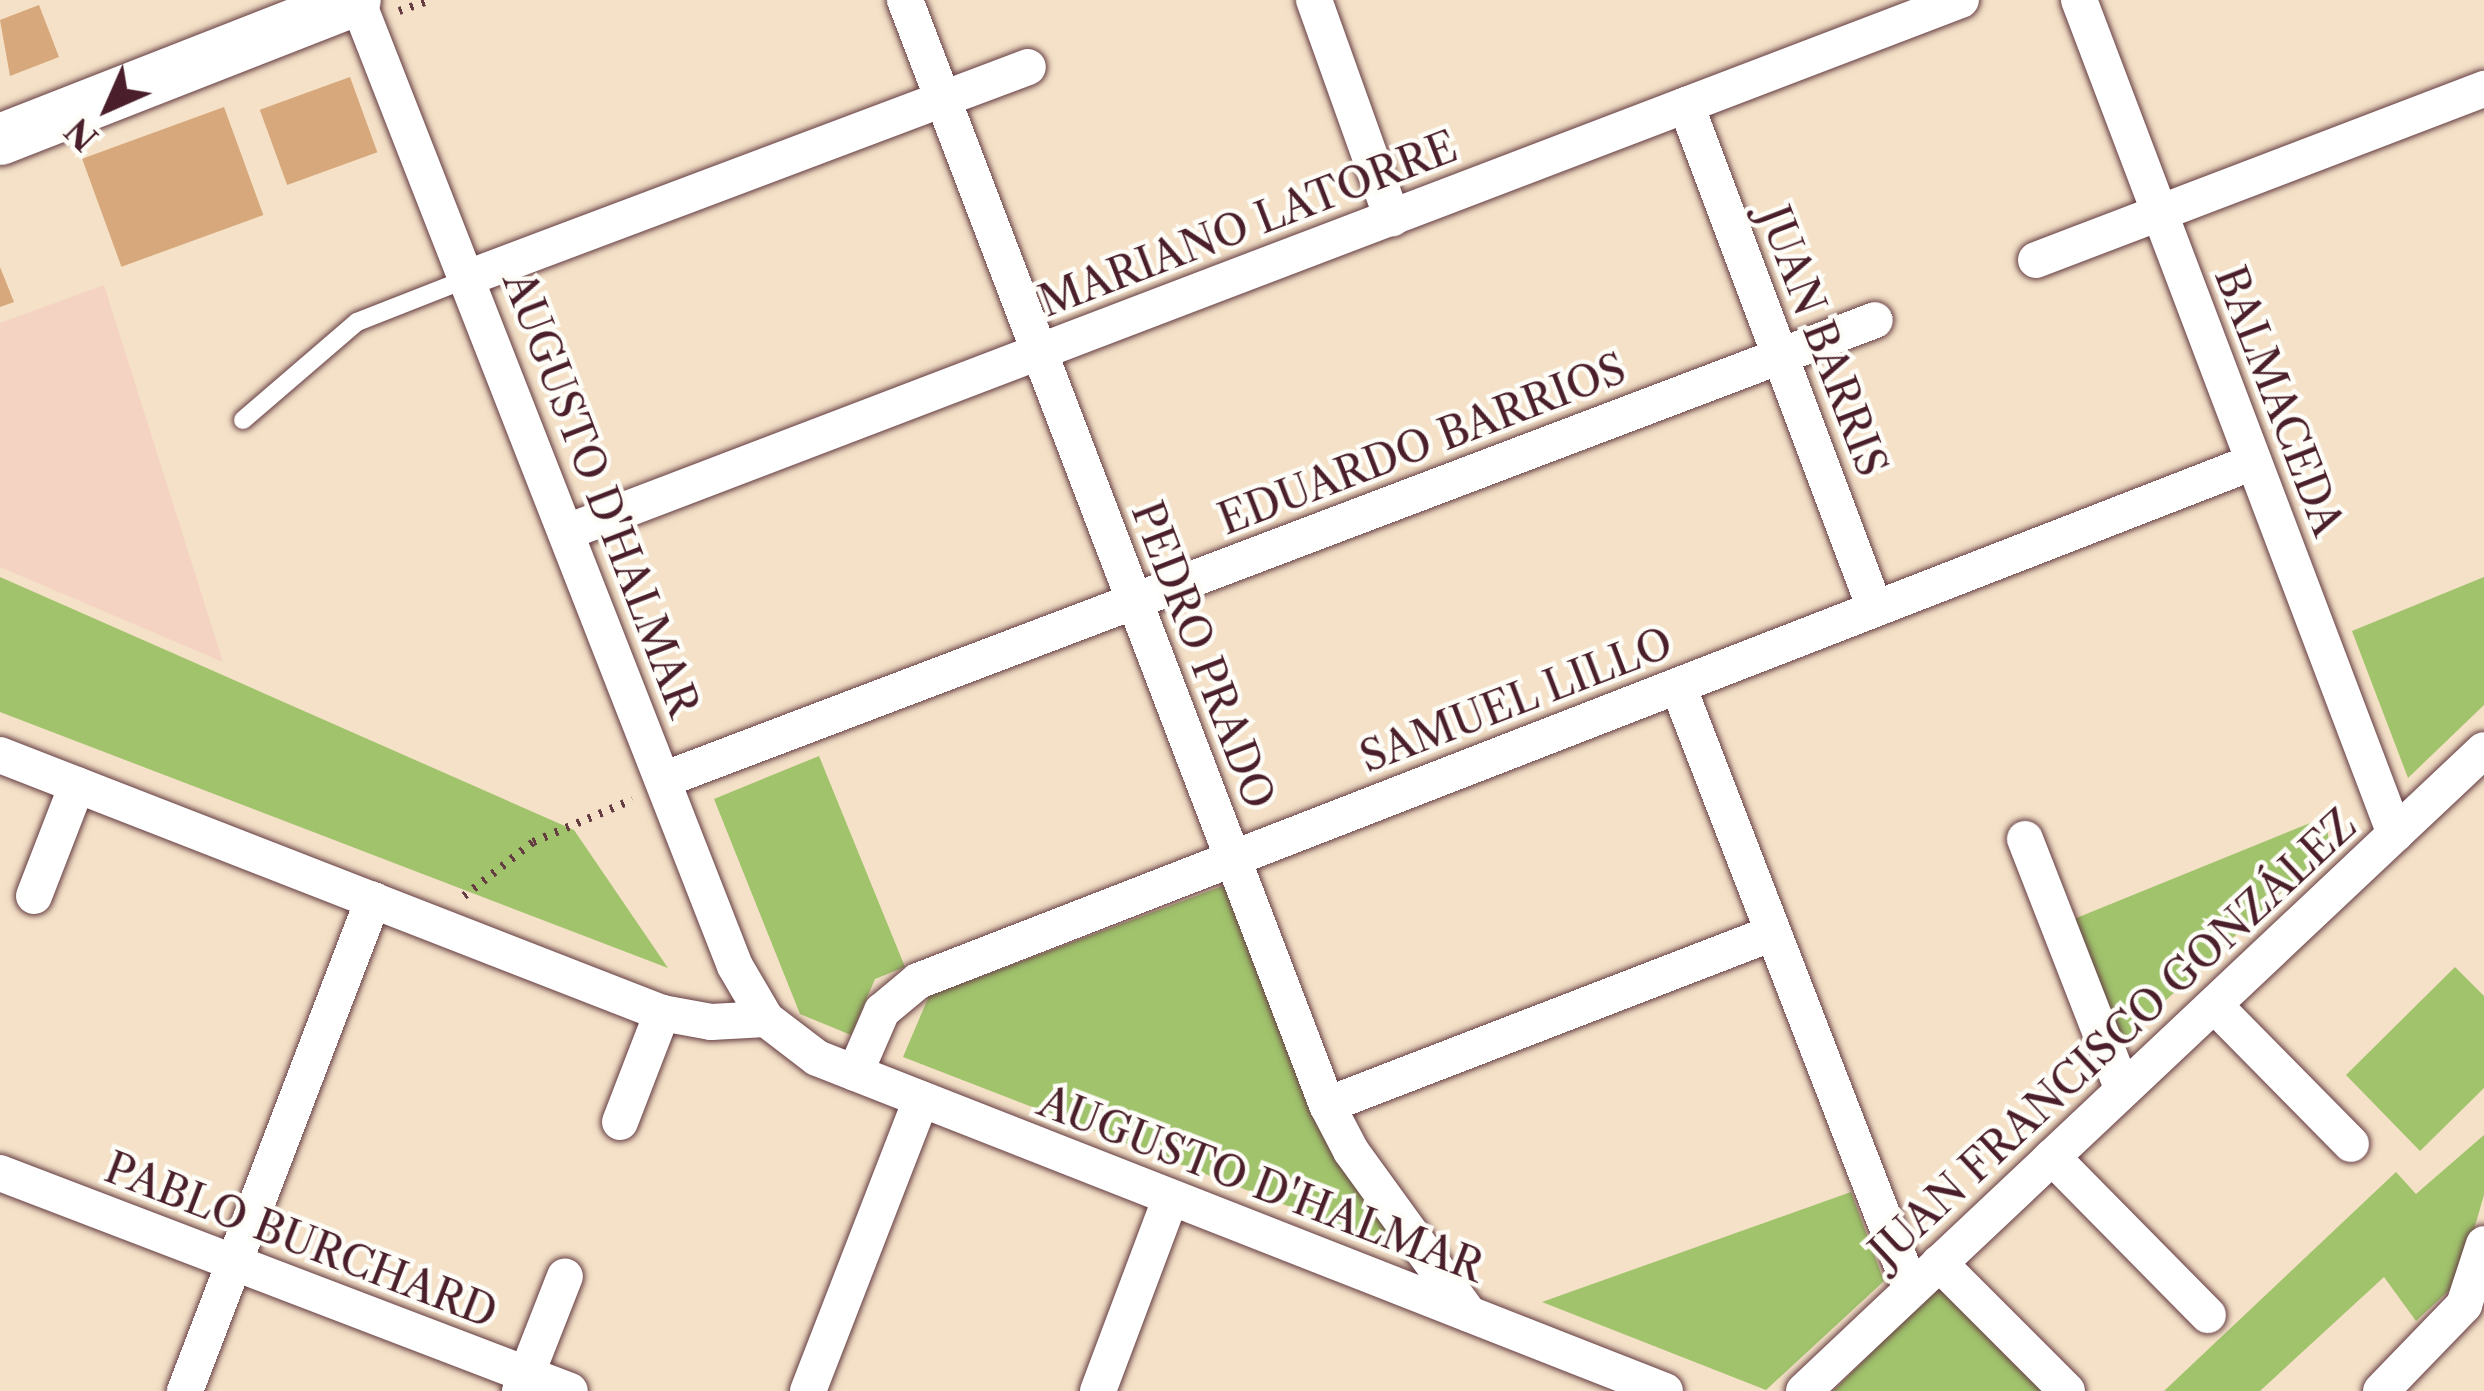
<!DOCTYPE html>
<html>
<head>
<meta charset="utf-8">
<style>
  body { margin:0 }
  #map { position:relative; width:2484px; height:1391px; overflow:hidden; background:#f4e1c7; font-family:"Libre Caslon Text",serif }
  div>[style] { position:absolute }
  .built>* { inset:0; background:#f5d3c2 }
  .green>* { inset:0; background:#a0c36c }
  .building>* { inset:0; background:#d7a87b; transform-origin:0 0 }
  .path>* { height:8px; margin-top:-4px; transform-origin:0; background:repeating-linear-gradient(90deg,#643c42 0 3px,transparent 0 12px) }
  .roads { filter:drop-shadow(0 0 3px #643c42) drop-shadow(0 0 3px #643c42) }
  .lane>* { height:18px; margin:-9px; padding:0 9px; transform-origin:9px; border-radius:9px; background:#fff }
  .street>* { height:36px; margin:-18px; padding:0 18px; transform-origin:18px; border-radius:18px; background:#fff }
  .secondary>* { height:51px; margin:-25.5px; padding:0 25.5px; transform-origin:25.5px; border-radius:25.5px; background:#fff }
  span { translate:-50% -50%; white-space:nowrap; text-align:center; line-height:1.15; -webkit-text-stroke:9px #fdfcf7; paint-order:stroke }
  .street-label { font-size:42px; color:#4a1f2b }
  .north { position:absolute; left:48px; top:48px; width:120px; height:120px; -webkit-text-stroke:9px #fdfcf7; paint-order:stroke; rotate:225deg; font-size:33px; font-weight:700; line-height:48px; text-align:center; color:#4a1f2b }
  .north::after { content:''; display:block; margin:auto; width:42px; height:54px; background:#4a1f2b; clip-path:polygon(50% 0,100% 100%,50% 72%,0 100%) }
</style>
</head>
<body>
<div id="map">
  <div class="built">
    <i style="clip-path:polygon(104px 285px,223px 662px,0 567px,0 323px)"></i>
  </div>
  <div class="green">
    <i style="clip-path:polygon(0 577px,574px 830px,668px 968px,0 712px)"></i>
    <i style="clip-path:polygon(2484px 577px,2484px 705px,2408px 778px,2352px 631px)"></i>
    <i style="clip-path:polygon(819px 756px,905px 967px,875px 979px,851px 1035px,800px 1014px,714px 799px)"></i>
    <i style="clip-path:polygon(2325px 817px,2330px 847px,2120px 1043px,2069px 921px)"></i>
    <i style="clip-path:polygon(1228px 884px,1412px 1254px,903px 1057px,929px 996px)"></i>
    <i style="clip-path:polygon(2455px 967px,2484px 996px,2484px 1088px,2420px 1151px,2346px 1075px)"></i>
    <i style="clip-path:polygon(2484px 1135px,2484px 1195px,2459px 1281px,2416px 1321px,2384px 1277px,2260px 1391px,2164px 1391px,2396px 1172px,2416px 1194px)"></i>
    <i style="clip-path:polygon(1851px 1192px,1884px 1281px,1766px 1390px,1542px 1302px)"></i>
    <i style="clip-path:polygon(1939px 1286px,2043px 1391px,1833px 1391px)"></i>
  </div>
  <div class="building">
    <i style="clip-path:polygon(39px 5px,59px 57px,10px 76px,0 20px)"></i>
    <i style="left:350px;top:77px;width:80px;height:96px;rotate:70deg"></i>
    <i style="left:224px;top:107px;width:115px;height:151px;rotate:70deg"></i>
    <i style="clip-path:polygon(0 267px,14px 302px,0 307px)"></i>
  </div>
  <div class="path">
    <i style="left:399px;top:11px;width:34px;rotate:-19deg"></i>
    <i style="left:464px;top:896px;width:88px;rotate:-38deg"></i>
    <i style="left:533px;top:842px;width:108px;rotate:-23deg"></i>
  </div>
  <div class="roads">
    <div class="lane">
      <i style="left:243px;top:420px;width:150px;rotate:-40.7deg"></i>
      <i style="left:357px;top:322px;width:120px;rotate:-21.4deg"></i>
    </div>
    <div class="street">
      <i style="left:357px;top:0;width:1037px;rotate:68.63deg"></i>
      <i style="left:735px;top:966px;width:61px;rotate:59.7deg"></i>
      <i style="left:766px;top:1019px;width:64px;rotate:37.4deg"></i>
      <i style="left:817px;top:1058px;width:911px;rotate:21.44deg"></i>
      <i style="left:905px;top:0;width:1183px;rotate:69.1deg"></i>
      <i style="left:1327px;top:1105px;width:52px;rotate:62.4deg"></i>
      <i style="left:1351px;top:1151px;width:201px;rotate:54.1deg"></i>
      <i style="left:1314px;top:0;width:232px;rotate:70.3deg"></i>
      <i style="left:2079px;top:0;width:892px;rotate:69.25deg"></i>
      <i style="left:1686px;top:105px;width:538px;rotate:69.44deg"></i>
      <i style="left:2036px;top:260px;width:480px;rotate:-20.9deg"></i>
      <i style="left:470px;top:277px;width:596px;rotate:-20.62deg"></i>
      <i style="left:567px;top:532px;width:1492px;rotate:-20.89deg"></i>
      <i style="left:1678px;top:686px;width:646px;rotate:68.87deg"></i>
      <i style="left:0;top:755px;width:710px;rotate:21.29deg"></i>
      <i style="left:662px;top:1013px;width:50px;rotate:10.4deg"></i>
      <i style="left:711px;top:1022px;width:55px;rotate:-3.1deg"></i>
      <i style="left:663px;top:780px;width:1296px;rotate:-20.78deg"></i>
      <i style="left:2025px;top:839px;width:269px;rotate:68.7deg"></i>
      <i style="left:34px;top:896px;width:119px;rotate:-68.8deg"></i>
      <i style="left:2214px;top:1005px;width:195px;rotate:45.4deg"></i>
      <i style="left:855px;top:1073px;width:68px;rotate:-66.5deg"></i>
      <i style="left:882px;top:1011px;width:47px;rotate:-39.8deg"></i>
      <i style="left:918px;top:981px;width:1432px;rotate:-21.24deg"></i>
      <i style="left:1327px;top:1105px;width:478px;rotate:-21.1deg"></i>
      <i style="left:620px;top:1122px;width:117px;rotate:-68.9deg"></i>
      <i style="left:2052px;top:1157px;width:222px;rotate:45.4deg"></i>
      <i style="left:0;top:1173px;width:610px;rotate:20.93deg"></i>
      <i style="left:1939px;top:1263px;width:181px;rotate:45deg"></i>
      <i style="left:185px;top:1391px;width:526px;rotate:-69.05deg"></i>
      <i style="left:520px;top:1391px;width:123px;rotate:-68.6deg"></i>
      <i style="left:808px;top:1391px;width:313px;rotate:-68.8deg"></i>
      <i style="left:1098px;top:1391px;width:207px;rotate:-69.4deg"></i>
      <i style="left:1804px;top:1391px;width:934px;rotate:-43.31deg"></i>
      <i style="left:2381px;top:1391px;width:120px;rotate:-46deg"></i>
      <i style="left:2464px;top:1305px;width:64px;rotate:-71.8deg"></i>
    </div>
    <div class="secondary">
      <i style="left:0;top:139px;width:381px;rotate:-21.4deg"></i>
    </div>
  </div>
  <div class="street-label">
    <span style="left:1248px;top:224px;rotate:-21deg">MARIANO LATORRE</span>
    <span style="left:1823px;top:341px;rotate:69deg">JUAN BARRIS</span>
    <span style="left:2279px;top:401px;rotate:69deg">BALMACEDA</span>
    <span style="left:1422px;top:444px;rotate:-21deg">EDUARDO BARRIOS</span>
    <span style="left:601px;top:494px;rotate:69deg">AUGUSTO D'HALMAR</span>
    <span style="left:1203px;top:655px;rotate:69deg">PEDRO PRADO</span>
    <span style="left:1516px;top:700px;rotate:-21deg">SAMUEL LILLO</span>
    <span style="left:2113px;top:1038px;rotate:-43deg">JUAN FRANCISCO GONZÁLEZ</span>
    <span style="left:1261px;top:1184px;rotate:21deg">AUGUSTO D'HALMAR</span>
    <span style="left:301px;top:1240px;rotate:21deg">PABLO BURCHARD</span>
  </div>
  <div class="north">N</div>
</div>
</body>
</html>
